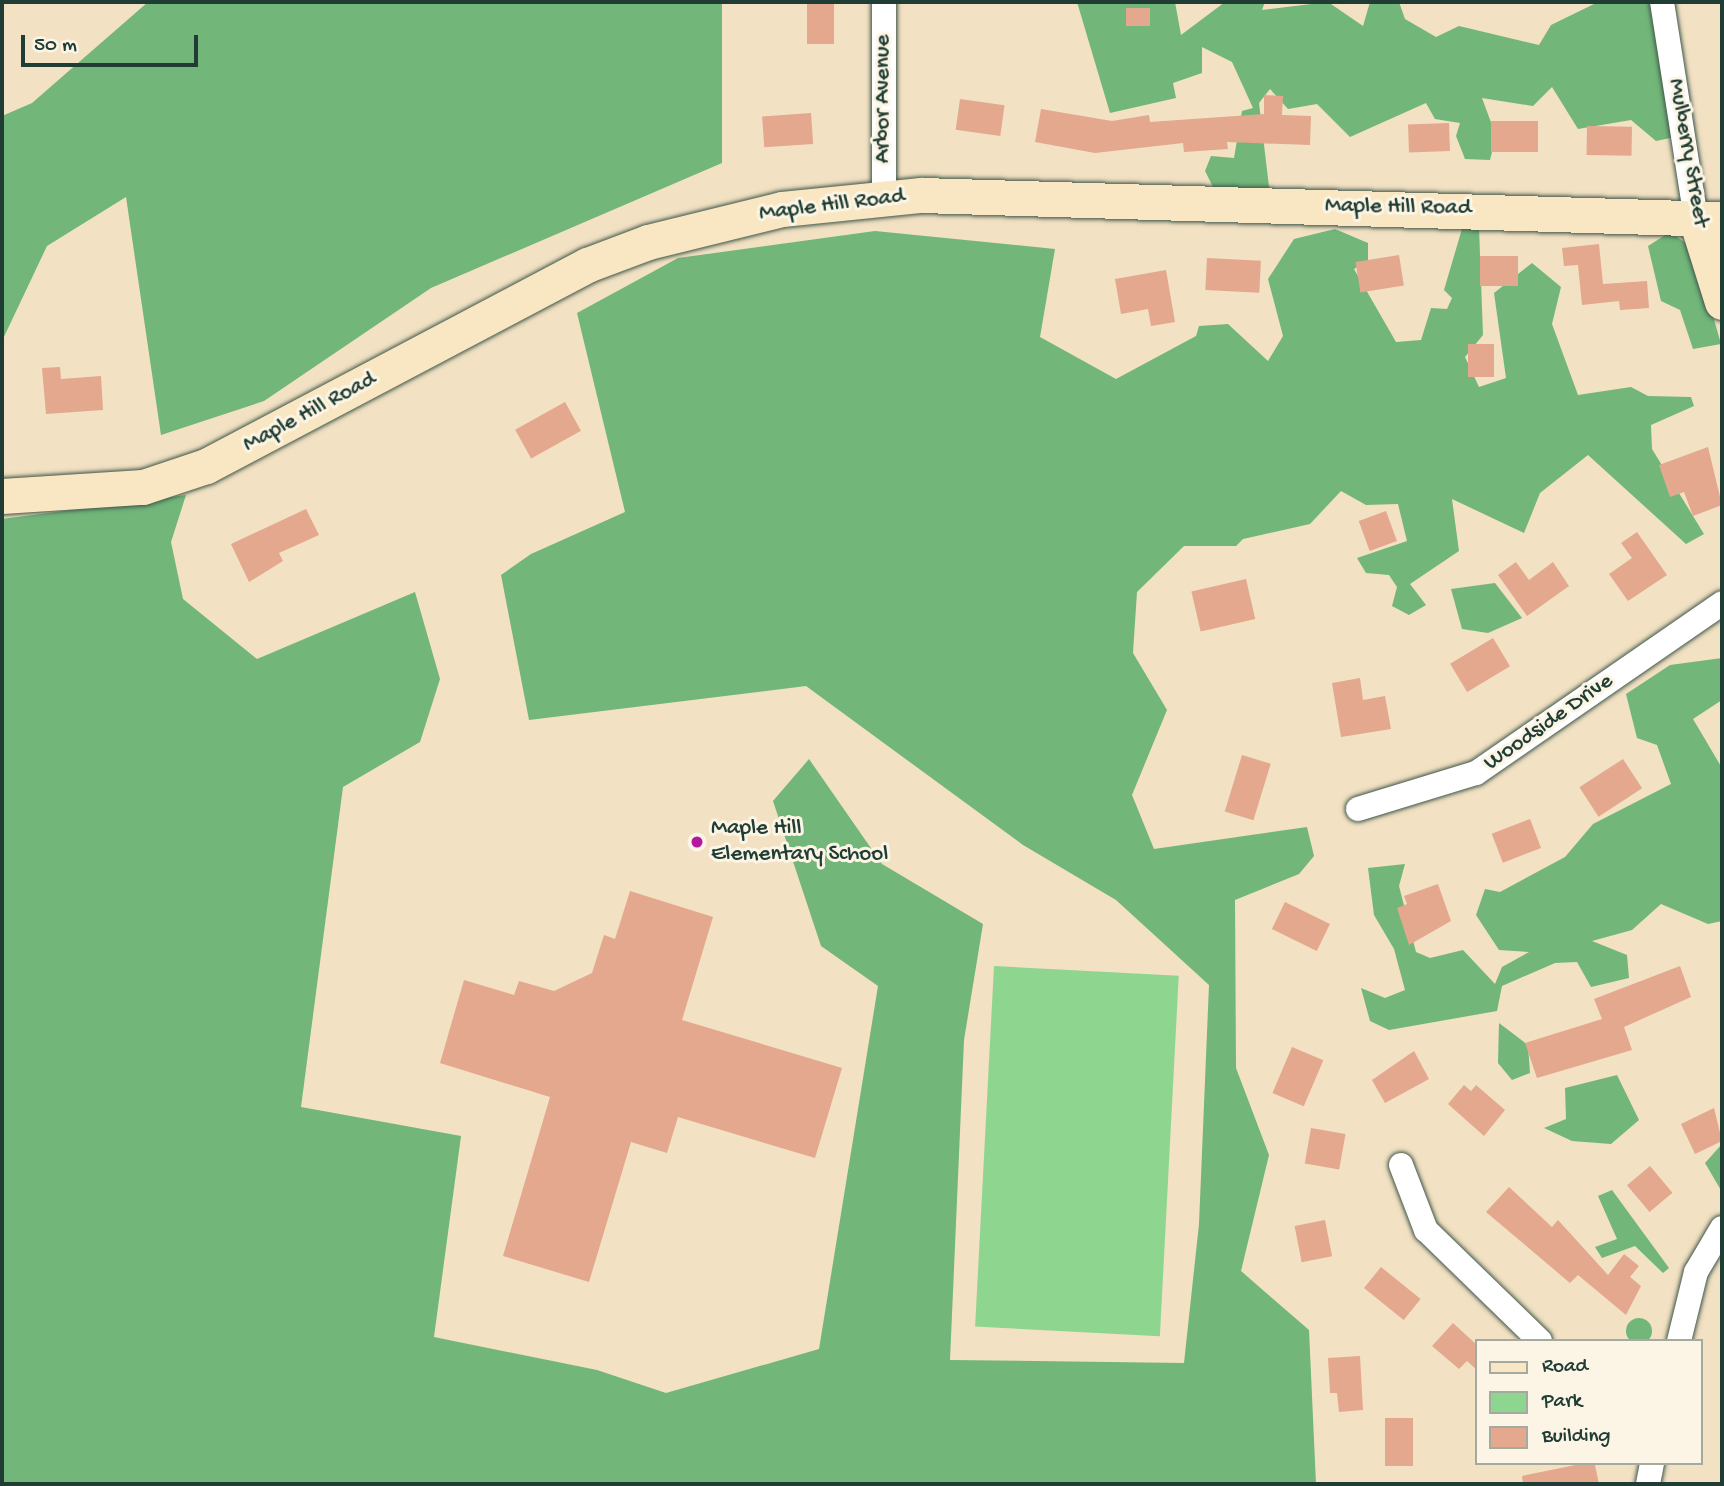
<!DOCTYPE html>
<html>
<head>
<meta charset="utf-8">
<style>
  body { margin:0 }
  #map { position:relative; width:1724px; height:1486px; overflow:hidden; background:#f2e1c3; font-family:"Gochi Hand",sans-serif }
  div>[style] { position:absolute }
  .green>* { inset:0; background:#8ed590; transform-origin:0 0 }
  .forest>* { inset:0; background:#72b67a }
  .round { border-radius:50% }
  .building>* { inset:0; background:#e3a88d; transform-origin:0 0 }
  .roads { filter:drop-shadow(0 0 2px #3f5649) drop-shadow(0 0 2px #3f5649) }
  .street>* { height:24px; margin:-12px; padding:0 12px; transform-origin:12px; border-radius:12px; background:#fff }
  .secondary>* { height:35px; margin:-17.5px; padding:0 17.5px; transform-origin:17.5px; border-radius:17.5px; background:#f9e7c3 }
  .dots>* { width:19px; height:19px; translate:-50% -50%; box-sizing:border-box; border:4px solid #fcf5e5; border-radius:50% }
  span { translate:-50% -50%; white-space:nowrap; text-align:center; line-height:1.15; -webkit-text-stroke:6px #fcf5e5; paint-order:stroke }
  .street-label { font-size:23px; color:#1f3d34 }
  .poi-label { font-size:23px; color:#1f3d34 }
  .left { translate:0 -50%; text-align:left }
  .frame { position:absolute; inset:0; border:4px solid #1f3d34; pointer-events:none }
  .legend { position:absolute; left:1475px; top:1339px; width:228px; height:126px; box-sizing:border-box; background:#fcf5e5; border:2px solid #a4ab9e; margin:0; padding:9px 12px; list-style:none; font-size:21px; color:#1f3d34 }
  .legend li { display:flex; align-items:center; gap:14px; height:35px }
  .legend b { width:35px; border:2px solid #a4ab9e }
  .scale { position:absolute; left:21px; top:35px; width:177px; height:32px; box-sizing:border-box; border:4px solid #1f3d34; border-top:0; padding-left:9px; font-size:21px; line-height:24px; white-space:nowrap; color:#1f3d34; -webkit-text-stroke:5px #fcf5e5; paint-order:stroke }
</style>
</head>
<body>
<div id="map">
  <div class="green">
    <i style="left:994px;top:966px;width:185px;height:361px;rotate:3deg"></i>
  </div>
  <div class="forest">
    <i style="clip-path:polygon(148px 2px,722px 2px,722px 163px,431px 288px,264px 401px,161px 435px,126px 197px,47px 246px,2px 341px,2px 116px,32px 103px)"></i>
    <i style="clip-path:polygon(1077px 2px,1175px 2px,1181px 35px,1225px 2px,1265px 2px,1262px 10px,1328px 2px,1363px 26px,1370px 2px,1399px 2px,1405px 19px,1436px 37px,1459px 26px,1539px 45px,1551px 25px,1594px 4px,1652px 2px,1675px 137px,1656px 141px,1631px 120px,1578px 129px,1552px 87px,1533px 106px,1482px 98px,1496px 136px,1490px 160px,1465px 159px,1456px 136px,1460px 123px,1435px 119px,1426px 103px,1350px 137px,1317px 104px,1288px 109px,1270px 89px,1259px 103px,1270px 195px,1217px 195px,1205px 171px,1211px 156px,1234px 158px,1242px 111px,1253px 108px,1232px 62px,1202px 47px,1202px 73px,1173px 83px,1176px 98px,1110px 113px)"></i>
    <i style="clip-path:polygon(1464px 222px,1479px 227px,1483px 335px,1465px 357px,1479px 387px,1506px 378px,1494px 293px,1532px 263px,1561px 287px,1552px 324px,1578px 395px,1631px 387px,1648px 396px,1691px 397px,1694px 406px,1651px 425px,1652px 449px,1704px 534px,1686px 544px,1588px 455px,1540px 493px,1524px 533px,1452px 499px,1459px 551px,1410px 584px,1426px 605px,1409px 615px,1392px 606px,1397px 587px,1389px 575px,1366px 573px,1357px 558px,1407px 541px,1398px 504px,1366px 505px,1341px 491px,1310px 524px,1243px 539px,1236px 546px,1184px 546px,1137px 592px,1133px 653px,1167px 710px,1132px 795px,1154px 849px,1307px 827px,1314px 856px,1299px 874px,1235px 900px,1236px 1068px,1269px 1155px,1241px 1271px,1309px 1330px,1316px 1484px,2px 1484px,2px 519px,186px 495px,171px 542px,183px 599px,257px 659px,415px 592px,440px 679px,420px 742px,343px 787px,301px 1107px,461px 1136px,434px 1337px,597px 1370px,666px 1393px,819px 1349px,878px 986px,821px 946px,773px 801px,809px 759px,882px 864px,983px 924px,964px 1040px,950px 1360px,1184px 1363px,1199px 1224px,1209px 985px,1116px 900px,1023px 845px,806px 686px,529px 720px,501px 575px,531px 554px,625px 512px,577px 313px,678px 258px,875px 231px,1055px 249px,1040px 337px,1116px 379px,1196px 336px,1199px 326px,1228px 324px,1268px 361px,1283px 336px,1268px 279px,1294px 239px,1335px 229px,1368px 243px,1368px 260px,1354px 269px,1396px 342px,1421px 340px,1431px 308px,1447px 309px,1452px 298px,1444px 290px)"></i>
    <i style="clip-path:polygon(1670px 232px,1694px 249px,1721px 344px,1693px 349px,1680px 310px,1661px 301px,1648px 246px)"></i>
    <i style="clip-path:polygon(1495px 583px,1522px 618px,1488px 633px,1462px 629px,1451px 589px)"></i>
    <i style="clip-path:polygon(1722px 658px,1722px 700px,1693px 719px,1722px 768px,1722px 921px,1708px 924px,1661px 904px,1632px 930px,1592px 941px,1627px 955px,1629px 978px,1591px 987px,1577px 962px,1555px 963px,1502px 986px,1497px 1011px,1389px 1030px,1370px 1021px,1361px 988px,1385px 998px,1405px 990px,1394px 949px,1374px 915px,1368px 868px,1405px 864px,1399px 886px,1416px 952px,1430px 958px,1463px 950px,1495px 984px,1502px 967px,1529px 952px,1499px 950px,1476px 915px,1485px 889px,1500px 892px,1565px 857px,1593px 824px,1671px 784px,1657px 745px,1637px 738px,1626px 694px,1670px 665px)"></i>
    <i style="clip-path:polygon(1499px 1023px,1528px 1045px,1530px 1073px,1512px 1080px,1498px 1063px)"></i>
    <i style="clip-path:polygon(1617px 1075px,1639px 1120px,1611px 1144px,1572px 1141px,1544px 1128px,1566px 1119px,1565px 1088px)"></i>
    <i style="clip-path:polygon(1722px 1144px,1722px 1192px,1705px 1163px)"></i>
    <i style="clip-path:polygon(1612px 1190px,1669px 1268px,1663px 1273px,1635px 1246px,1602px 1258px,1595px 1247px,1617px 1239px,1598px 1196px)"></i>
    <i class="round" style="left:1626px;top:1318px;width:26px;height:26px"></i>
  </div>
  <div class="building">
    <i style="left:807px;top:2px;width:27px;height:42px"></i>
    <i style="left:1126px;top:8px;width:24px;height:18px"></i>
    <i style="clip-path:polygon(1264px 95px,1283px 96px,1282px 115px,1311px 116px,1310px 145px,1227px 142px,1228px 149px,1184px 152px,1183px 143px,1095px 153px,1035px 142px,1041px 109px,1112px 121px,1149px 115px,1150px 122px,1264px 114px)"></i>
    <i style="left:960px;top:99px;width:45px;height:31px;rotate:8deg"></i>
    <i style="left:811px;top:113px;width:31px;height:49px;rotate:86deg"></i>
    <i style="left:1491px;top:121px;width:47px;height:31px"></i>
    <i style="left:1449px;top:123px;width:28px;height:41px;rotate:88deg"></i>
    <i style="left:1587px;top:126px;width:45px;height:29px;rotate:1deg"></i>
    <i style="clip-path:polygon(1599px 244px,1603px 284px,1647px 281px,1649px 308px,1620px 310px,1619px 301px,1582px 305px,1578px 265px,1564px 266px,1562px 248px)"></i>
    <i style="left:1399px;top:255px;width:31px;height:44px;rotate:81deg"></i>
    <i style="left:1480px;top:256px;width:38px;height:30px"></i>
    <i style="left:1207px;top:258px;width:54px;height:32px;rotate:3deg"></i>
    <i style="clip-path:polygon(1166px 270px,1175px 322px,1151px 326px,1148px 309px,1121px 314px,1115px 279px)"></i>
    <i style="left:1468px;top:344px;width:26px;height:33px"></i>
    <i style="clip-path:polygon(60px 367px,61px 379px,101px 376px,103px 410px,46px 414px,42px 368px)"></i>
    <i style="left:565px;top:402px;width:33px;height:57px;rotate:61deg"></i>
    <i style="clip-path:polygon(1708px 447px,1722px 505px,1693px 516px,1684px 492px,1670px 497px,1659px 465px)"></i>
    <i style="clip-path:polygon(306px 509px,319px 535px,279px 553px,283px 561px,249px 582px,231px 544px)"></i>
    <i style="left:1386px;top:511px;width:32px;height:29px;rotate:70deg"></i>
    <i style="clip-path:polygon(1637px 532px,1667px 575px,1628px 601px,1609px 574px,1632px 558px,1621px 543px)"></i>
    <i style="clip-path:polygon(1516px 562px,1529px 580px,1553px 562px,1569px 586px,1527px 616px,1498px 575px)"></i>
    <i style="left:1246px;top:579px;width:41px;height:56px;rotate:77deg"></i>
    <i style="left:1493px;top:638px;width:33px;height:50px;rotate:59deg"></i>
    <i style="clip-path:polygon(1360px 678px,1363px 700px,1385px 696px,1391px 729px,1341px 737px,1332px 683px)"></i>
    <i style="left:1242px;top:755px;width:30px;height:59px;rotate:17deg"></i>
    <i style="left:1623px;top:759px;width:35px;height:52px;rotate:57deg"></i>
    <i style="left:1530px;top:819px;width:31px;height:41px;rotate:69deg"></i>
    <i style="clip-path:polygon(1438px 884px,1451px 921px,1409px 945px,1397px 908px,1407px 904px,1404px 896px)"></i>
    <i style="clip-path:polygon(630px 891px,713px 917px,682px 1020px,842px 1068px,815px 1158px,678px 1117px,667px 1153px,631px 1142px,589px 1282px,503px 1256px,550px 1097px,440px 1063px,464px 980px,514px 995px,519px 981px,554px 991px,592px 973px,604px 935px,615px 939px)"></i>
    <i style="left:1285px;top:902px;width:50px;height:30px;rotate:26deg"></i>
    <i style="clip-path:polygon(1680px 966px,1691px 997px,1624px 1027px,1632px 1050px,1537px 1078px,1525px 1043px,1602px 1019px,1594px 999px)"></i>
    <i style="left:1292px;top:1047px;width:34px;height:50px;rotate:23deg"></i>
    <i style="clip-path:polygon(1414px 1051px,1429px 1079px,1385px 1103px,1372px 1080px)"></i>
    <i style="clip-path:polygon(1464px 1085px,1471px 1091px,1476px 1085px,1505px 1110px,1484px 1136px,1448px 1104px)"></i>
    <i style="clip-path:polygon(1714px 1108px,1722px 1141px,1695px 1154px,1681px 1124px)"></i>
    <i style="left:1311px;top:1128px;width:35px;height:36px;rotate:10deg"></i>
    <i style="left:1650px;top:1166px;width:35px;height:30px;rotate:50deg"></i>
    <i style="clip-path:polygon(1509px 1187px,1552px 1227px,1558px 1220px,1608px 1275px,1624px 1254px,1639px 1266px,1630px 1277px,1641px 1286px,1626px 1315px,1578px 1275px,1570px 1283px,1486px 1212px)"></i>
    <i style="left:1325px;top:1220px;width:37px;height:31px;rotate:79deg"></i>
    <i style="left:1381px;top:1267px;width:51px;height:27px;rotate:39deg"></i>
    <i style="clip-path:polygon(1453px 1323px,1477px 1345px,1477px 1370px,1467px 1361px,1459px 1369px,1432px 1346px)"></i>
    <i style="clip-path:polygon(1360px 1356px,1363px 1410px,1339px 1412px,1337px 1393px,1330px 1393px,1328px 1358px)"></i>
    <i style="left:1385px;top:1418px;width:28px;height:48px"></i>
    <i style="clip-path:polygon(1585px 1463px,1595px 1465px,1599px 1484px,1523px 1484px,1522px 1476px)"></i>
  </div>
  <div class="roads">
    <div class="street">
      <i style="left:1662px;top:2px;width:220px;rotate:81.1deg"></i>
      <i style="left:884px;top:196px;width:194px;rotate:-90deg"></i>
      <i style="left:1358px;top:809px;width:123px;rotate:-17deg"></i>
      <i style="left:1476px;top:773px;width:299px;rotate:-34.6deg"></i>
      <i style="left:1401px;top:1165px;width:70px;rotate:69deg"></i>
      <i style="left:1426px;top:1230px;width:159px;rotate:44.2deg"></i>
      <i style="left:1679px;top:1341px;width:71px;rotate:-76.2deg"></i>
      <i style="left:1696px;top:1272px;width:51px;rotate:-59.4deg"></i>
      <i style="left:1648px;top:1484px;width:21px;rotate:-79deg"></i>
    </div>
    <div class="secondary">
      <i style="left:1696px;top:219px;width:87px;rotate:72.6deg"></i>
      <i style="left:2px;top:496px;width:141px;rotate:-3.7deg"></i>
      <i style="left:143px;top:487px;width:66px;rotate:-18.4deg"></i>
      <i style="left:206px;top:466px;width:431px;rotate:-27.8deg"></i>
      <i style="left:587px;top:265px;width:65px;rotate:-20.7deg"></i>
      <i style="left:648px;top:242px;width:138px;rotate:-13.8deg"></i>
      <i style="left:782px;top:209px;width:140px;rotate:-5.8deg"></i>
      <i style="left:921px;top:195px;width:801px;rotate:1.72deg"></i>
    </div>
  </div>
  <div class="dots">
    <i style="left:697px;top:842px;background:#b5179e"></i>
  </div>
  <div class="street-label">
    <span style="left:884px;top:99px;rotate:-90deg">Arbor Avenue</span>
    <span style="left:1687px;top:153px;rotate:80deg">Mulberry Street</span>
    <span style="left:832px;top:206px;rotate:-7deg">Maple Hill Road</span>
    <span style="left:1398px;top:208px;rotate:1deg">Maple Hill Road</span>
    <span style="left:310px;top:413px;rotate:-28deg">Maple Hill Road</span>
    <span style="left:1549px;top:723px;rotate:-35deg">Woodside Drive</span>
  </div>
  <div class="poi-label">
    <span class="left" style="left:711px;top:842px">Maple Hill<br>Elementary School</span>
  </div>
  <div class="frame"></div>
  <ul class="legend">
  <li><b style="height:9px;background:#f9e7c3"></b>Road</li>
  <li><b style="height:19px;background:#8ed590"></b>Park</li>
  <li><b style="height:19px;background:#e3a88d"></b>Building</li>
  </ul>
  <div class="scale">50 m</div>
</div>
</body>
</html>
